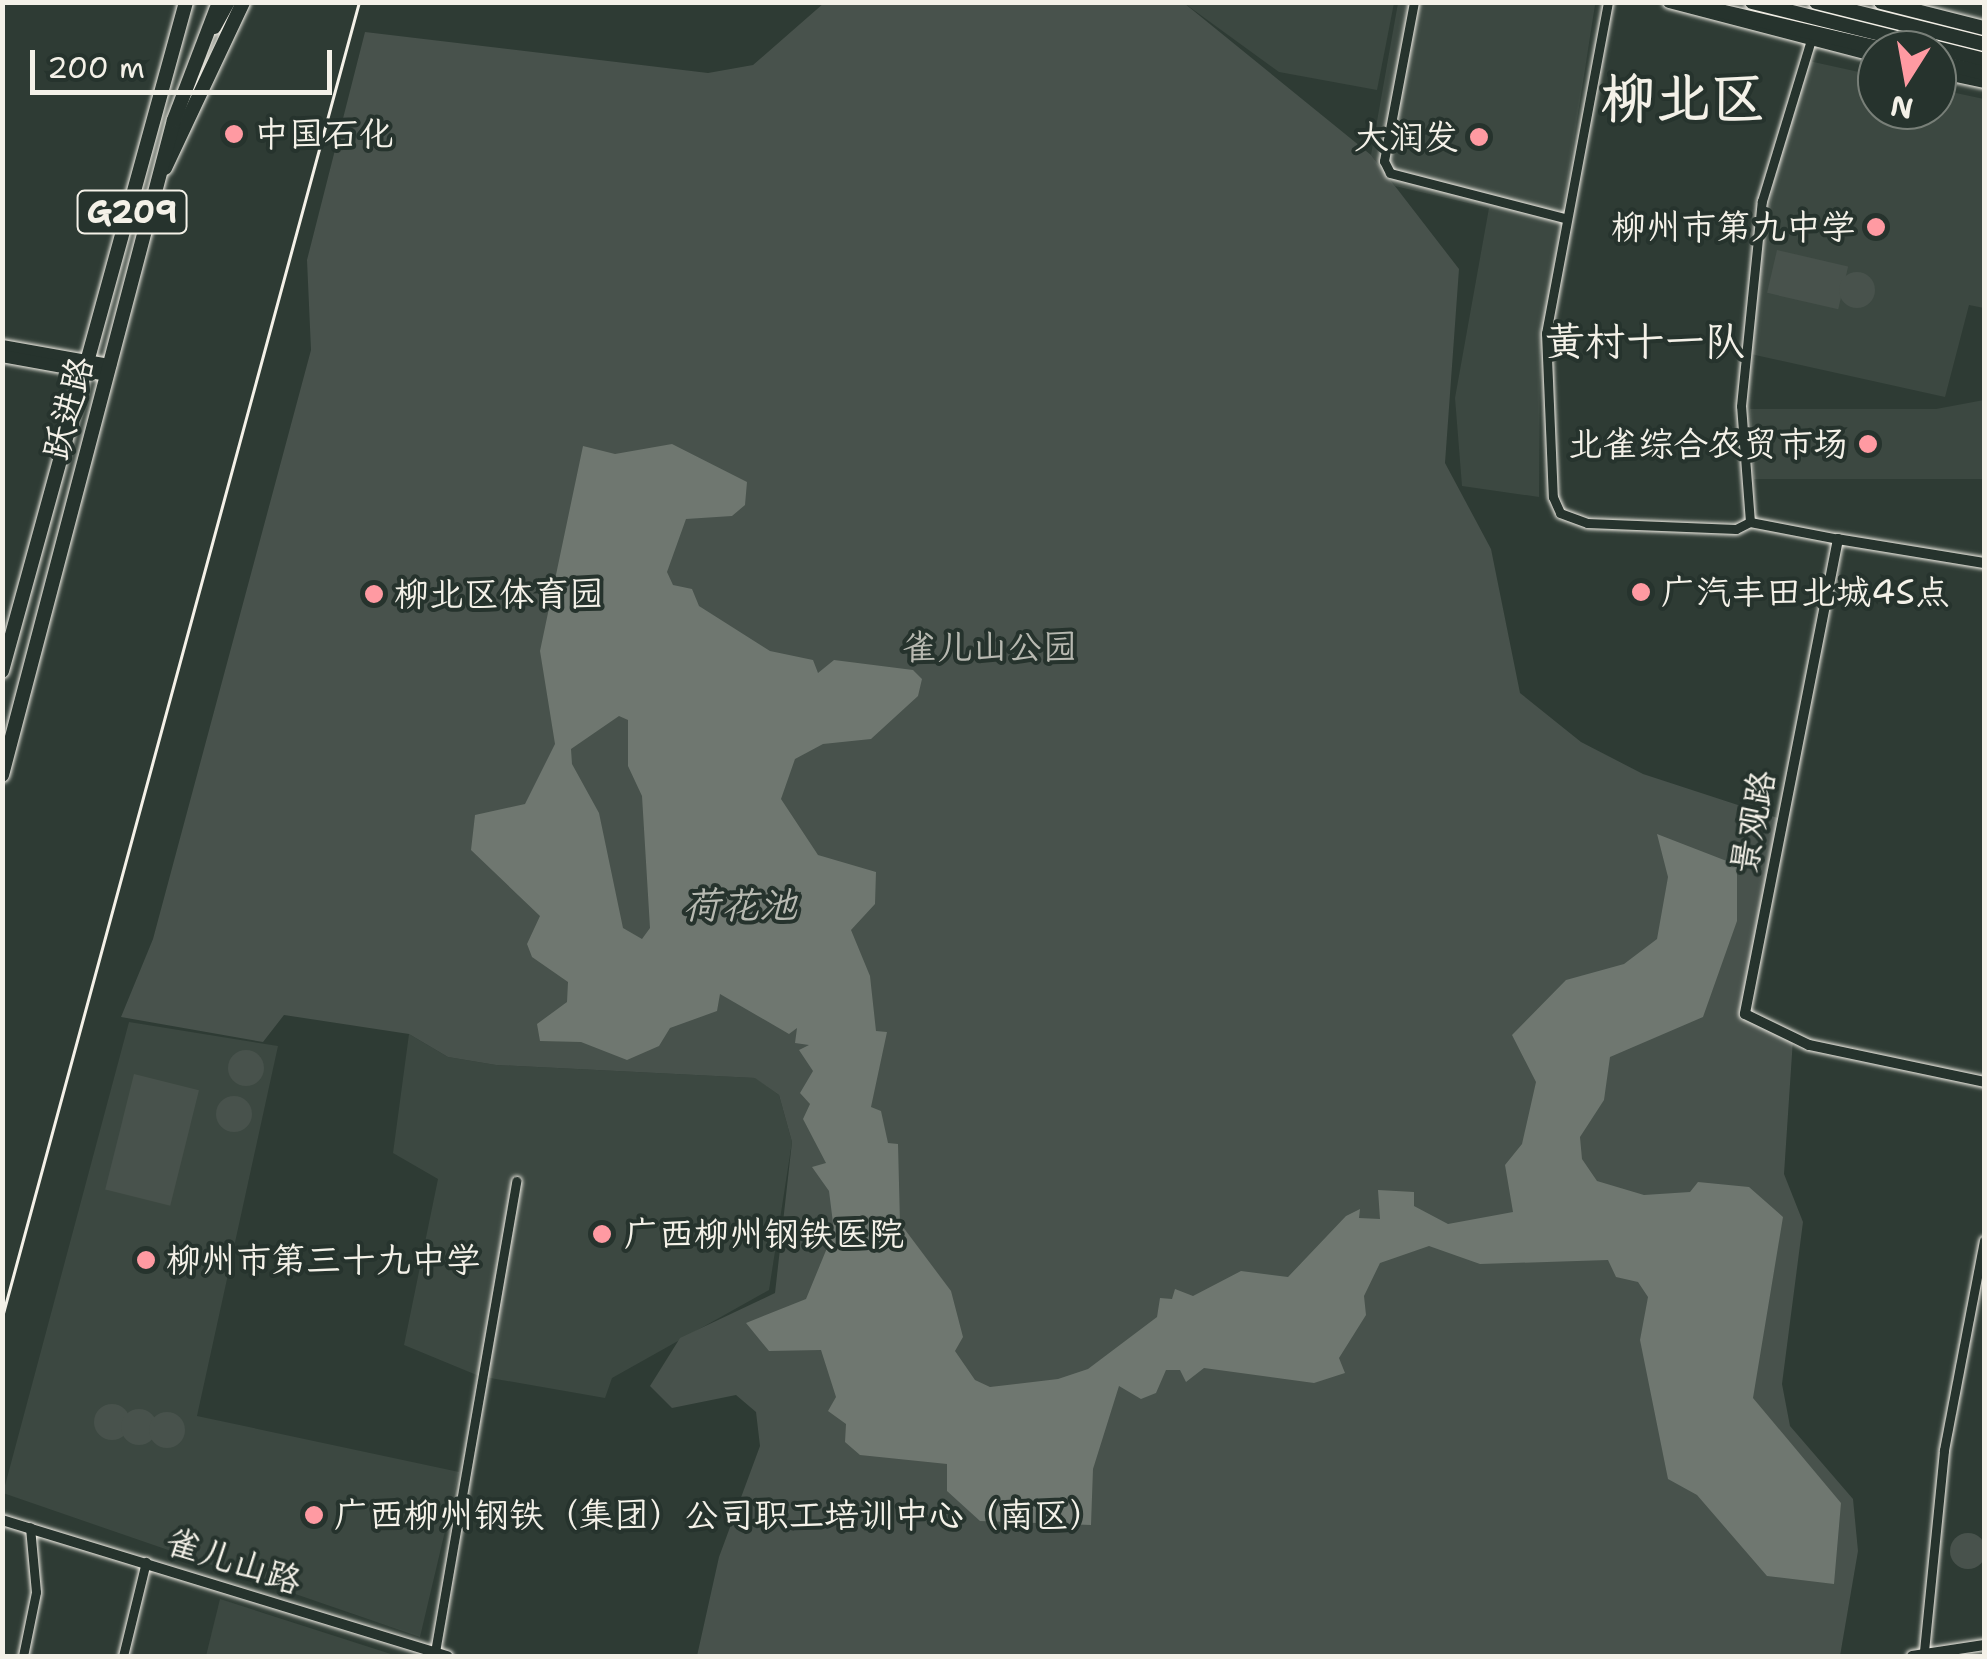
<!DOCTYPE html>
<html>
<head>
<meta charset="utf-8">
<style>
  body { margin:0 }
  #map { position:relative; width:1987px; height:1659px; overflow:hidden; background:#2e3b34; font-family:"Shantell Sans","LXGW WenKai TC",sans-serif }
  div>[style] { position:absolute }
  .built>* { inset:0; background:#3c4841 }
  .green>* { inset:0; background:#48524c; transform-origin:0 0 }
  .round { border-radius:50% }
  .water>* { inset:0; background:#6f7770 }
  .roads { filter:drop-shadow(0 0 2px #f4f1e8) drop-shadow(0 0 2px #f4f1e8) }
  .minor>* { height:9px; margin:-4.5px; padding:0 4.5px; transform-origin:4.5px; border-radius:4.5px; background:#26332d }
  .tertiary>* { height:10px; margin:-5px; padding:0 5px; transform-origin:5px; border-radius:5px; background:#26332d }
  .secondary>* { height:12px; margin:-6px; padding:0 6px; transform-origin:6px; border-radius:6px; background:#26332d }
  .primary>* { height:14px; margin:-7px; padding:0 7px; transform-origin:7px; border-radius:7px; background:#26332d }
  .trunk>* { height:14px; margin:-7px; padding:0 7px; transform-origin:7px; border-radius:7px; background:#26332d }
  .rail>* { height:2.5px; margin:-1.25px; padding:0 1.25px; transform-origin:1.25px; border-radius:1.25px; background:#f4f1e8 }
  .dots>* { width:28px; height:28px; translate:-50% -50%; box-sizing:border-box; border:5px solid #26332d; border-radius:50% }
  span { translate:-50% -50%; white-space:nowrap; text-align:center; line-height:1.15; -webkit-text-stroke:8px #26332d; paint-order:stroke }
  .shield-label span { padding:2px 8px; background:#26332d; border:2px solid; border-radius:8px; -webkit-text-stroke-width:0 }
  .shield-label { font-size:32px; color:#f4f1e8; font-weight:700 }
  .poi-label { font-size:35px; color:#f4f1e8 }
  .left { translate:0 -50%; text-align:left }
  .right { translate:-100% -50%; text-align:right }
  .street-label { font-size:35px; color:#f4f1e8 }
  .park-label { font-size:35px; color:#b8b9b1 }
  .water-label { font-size:38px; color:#b8bab2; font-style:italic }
  .quarter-label { font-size:40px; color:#f4f1e8 }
  .town-label { font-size:55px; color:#f4f1e8; font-weight:700 }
  .frame { position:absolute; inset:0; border:5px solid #f4f1e8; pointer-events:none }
  .north { position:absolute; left:1857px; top:30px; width:100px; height:100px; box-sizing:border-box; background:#26332d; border:2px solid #787f78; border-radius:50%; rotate:191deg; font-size:28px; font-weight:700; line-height:40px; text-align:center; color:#f4f1e8 }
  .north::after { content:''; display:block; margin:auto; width:35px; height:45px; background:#ff9aa2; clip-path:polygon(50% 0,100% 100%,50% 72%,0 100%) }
  .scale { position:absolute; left:30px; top:50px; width:302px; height:45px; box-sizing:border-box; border:5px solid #f4f1e8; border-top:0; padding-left:12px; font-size:30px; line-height:35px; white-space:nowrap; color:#f4f1e8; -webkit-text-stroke:8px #26332d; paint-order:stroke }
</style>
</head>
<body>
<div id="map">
  <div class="built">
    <i style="clip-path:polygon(1184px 3px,1394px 3px,1377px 90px,1279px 72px)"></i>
    <i style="clip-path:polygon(1398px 3px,1595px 5px,1540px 357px,1539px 497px,1462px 486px,1455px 398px,1489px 208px,1395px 186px,1371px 155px)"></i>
    <i style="clip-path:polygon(1809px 61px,1877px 76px,1877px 110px,1937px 110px,1937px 89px,1984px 99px,1984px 308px,1969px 305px,1945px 397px,1746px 353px,1779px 150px)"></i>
    <i style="clip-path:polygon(1984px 400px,1984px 479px,1754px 479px,1750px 409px,1936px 409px)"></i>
    <i style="clip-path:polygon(129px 1022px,278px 1046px,197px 1416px,459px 1472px,420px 1637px,3px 1493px)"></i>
    <i style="clip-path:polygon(409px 1034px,448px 1057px,496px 1065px,756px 1078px,779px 1095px,792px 1142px,769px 1290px,612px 1378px,605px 1398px,479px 1376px,404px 1345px,438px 1179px,393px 1153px)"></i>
    <i style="clip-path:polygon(220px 1599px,397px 1656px,206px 1656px)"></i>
  </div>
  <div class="green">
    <i style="clip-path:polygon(824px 3px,1184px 3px,1371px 155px,1459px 269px,1445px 463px,1491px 549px,1520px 693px,1581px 742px,1643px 774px,1781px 819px,1745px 1014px,1793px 1039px,1784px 1174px,1803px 1222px,1782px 1384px,1790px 1426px,1853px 1499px,1858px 1551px,1840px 1656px,697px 1656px,719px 1557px,760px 1446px,756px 1412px,736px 1395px,672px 1408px,650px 1386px,680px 1338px,775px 1293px,792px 1142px,779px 1095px,755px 1078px,496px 1065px,448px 1057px,409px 1034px,284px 1015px,263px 1042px,121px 1017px,153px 939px,311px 350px,307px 260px,365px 32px,708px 73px,753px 65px)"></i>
    <i style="left:1777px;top:250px;width:73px;height:44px;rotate:13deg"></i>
    <i class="round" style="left:1839px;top:272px;width:36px;height:36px"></i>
    <i class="round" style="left:228px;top:1050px;width:36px;height:36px"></i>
    <i style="left:134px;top:1074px;width:67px;height:119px;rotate:14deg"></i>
    <i class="round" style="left:216px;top:1096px;width:36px;height:36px"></i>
    <i class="round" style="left:94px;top:1404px;width:36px;height:36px"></i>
    <i class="round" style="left:121px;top:1409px;width:36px;height:36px"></i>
    <i class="round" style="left:149px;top:1412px;width:36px;height:36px"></i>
    <i class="round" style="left:1950px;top:1533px;width:36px;height:36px"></i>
  </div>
  <div class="water">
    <i style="clip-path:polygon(evenodd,672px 444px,747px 482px,745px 505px,732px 516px,686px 519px,667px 572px,673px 585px,692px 589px,699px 606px,770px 651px,813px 660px,818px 673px,834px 660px,913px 670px,922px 679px,918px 696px,871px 739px,823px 744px,795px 759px,781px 799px,818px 855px,876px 872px,875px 904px,851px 930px,870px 976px,876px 1031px,887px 1032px,871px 1107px,881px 1111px,888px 1143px,898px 1144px,900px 1223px,951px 1291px,963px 1337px,955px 1351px,975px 1380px,990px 1387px,1058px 1379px,1088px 1369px,1157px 1317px,1160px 1298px,1172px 1299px,1175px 1289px,1193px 1296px,1241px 1271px,1288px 1277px,1346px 1216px,1360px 1209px,1359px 1218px,1380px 1219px,1378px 1190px,1414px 1192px,1414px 1206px,1448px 1224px,1513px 1212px,1505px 1165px,1522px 1144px,1536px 1082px,1512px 1035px,1566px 980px,1624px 964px,1657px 939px,1668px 877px,1657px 834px,1737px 865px,1737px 921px,1703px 1017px,1610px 1057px,1604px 1100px,1580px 1137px,1582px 1159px,1597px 1181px,1644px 1195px,1690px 1192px,1698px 1182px,1749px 1187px,1783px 1217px,1753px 1398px,1841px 1503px,1834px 1584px,1767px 1576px,1697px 1495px,1668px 1479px,1640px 1340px,1648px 1297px,1638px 1282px,1616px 1277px,1608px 1260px,1480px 1264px,1429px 1246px,1380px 1263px,1364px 1296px,1366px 1315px,1339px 1358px,1345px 1373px,1314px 1383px,1204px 1368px,1186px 1382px,1180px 1370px,1166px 1370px,1156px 1393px,1141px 1399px,1119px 1386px,1093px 1469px,1091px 1525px,980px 1521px,947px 1491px,947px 1464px,860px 1455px,845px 1442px,846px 1424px,828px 1411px,836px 1397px,821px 1350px,769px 1351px,746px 1323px,806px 1299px,834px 1231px,829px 1191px,812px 1167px,826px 1163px,803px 1119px,810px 1104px,800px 1093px,813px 1071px,799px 1050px,809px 1045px,795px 1043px,797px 1028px,789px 1034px,720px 994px,717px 1011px,670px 1028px,659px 1046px,627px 1060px,581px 1042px,540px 1041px,537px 1024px,567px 1002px,568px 982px,532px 957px,527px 944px,540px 916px,471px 850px,475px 815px,525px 804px,555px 744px,540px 651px,583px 446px,615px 454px,672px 444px,619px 716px,628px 720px,628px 766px,642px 796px,650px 928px,642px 939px,623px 928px,599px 813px,572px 764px,571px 749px,619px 716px)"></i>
  </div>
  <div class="roads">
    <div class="minor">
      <i style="left:1414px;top:2px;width:162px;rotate:100.7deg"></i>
      <i style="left:1384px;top:161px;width:13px;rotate:63deg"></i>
      <i style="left:1390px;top:173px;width:180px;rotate:14.5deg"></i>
      <i style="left:1608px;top:2px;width:337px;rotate:100.6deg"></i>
      <i style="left:1546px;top:333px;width:164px;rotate:87.6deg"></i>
      <i style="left:1553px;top:497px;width:17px;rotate:66deg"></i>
      <i style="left:1560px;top:513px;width:29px;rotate:20deg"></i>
      <i style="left:1587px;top:523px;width:149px;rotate:2.3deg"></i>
      <i style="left:1736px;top:529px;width:16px;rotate:-27deg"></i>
      <i style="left:1750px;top:522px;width:90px;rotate:10.9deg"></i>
      <i style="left:1750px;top:522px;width:116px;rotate:-94.4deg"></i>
      <i style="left:1741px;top:406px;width:206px;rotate:-84.2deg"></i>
      <i style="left:1762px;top:201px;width:168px;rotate:-73.1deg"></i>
      <i style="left:1924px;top:1651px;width:202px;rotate:-84.3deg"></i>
      <i style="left:1944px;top:1450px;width:213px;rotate:-79.2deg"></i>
      <i style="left:435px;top:1652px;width:478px;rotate:-80.2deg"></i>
      <i style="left:23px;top:1656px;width:65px;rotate:-78.5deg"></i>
      <i style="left:36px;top:1592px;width:65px;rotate:-95.3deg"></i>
      <i style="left:123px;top:1656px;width:97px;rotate:-76.3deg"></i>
    </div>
    <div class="tertiary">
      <i style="left:1984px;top:563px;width:148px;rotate:-170.7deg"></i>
      <i style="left:1838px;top:539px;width:484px;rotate:101.1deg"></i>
      <i style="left:1745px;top:1014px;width:71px;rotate:25.8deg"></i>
      <i style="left:1809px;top:1045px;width:179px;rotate:11.9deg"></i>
      <i style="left:2px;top:1520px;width:466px;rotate:17deg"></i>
      <i style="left:1912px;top:1656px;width:73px;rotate:-8.7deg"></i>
    </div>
    <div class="secondary">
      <i style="left:1669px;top:2px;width:215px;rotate:14.6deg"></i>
      <i style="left:1937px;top:72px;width:48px;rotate:12deg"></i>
      <i style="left:2px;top:346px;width:110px;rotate:10deg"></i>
      <i style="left:2px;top:356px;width:107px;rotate:10.3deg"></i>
    </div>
    <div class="primary">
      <i style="left:1682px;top:2px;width:211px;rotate:13.2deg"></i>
      <i style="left:1752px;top:2px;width:239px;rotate:14deg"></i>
      <i style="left:1816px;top:2px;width:173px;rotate:14deg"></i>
      <i style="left:1881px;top:2px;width:106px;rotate:14.2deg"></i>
      <i style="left:214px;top:27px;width:29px;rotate:-61deg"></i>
      <i style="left:1937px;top:62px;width:48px;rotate:13.2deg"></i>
      <i style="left:165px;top:168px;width:183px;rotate:-64.8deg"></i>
    </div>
    <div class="trunk">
      <i style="left:2px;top:671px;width:694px;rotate:-74.62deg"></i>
      <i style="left:2px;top:775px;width:677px;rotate:-75.29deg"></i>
      <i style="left:174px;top:120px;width:126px;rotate:-69.1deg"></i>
    </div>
  </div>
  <div class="rail">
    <i style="left:2px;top:1317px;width:1363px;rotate:-74.81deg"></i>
  </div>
  <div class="dots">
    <i style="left:234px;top:134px;background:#ff9aa2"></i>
    <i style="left:1479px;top:137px;background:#ff9aa2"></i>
    <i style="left:1876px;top:227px;background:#ff9aa2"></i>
    <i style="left:1868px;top:444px;background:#ff9aa2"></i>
    <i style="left:1641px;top:592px;background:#ff9aa2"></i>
    <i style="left:374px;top:594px;background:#ff9aa2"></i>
    <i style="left:602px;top:1234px;background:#ff9aa2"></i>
    <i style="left:146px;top:1260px;background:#ff9aa2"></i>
    <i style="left:314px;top:1515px;background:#ff9aa2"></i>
  </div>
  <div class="shield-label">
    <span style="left:132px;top:212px">G209</span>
  </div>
  <div class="poi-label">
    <span class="left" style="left:254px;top:134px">中国石化</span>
    <span class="right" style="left:1459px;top:137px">大润发</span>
    <span class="right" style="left:1856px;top:227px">柳州市第九中学</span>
    <span class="right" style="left:1848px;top:444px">北雀综合农贸市场</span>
    <span class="left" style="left:1661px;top:592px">广汽丰田北城4S点</span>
    <span class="left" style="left:394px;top:594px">柳北区体育园</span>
    <span class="left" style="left:624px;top:1234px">广西柳州钢铁医院</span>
    <span class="left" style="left:166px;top:1260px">柳州市第三十九中学</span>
    <span class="left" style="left:334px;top:1515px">广西柳州钢铁（集团）公司职工培训中心（南区）</span>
  </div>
  <div class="street-label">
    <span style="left:68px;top:408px;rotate:-75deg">跃进路</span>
    <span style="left:1753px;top:822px;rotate:-79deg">景观路</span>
    <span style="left:234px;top:1561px;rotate:18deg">雀儿山路</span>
  </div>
  <div class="park-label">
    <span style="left:990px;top:647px">雀儿山公园</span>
  </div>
  <div class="water-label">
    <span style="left:740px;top:905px">荷花池</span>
  </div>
  <div class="quarter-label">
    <span style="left:1645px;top:341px">黄村十一队</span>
  </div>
  <div class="town-label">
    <span style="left:1683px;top:99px">柳北区</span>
  </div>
  <div class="frame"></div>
  <div class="north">N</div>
  <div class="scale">200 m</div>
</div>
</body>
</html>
